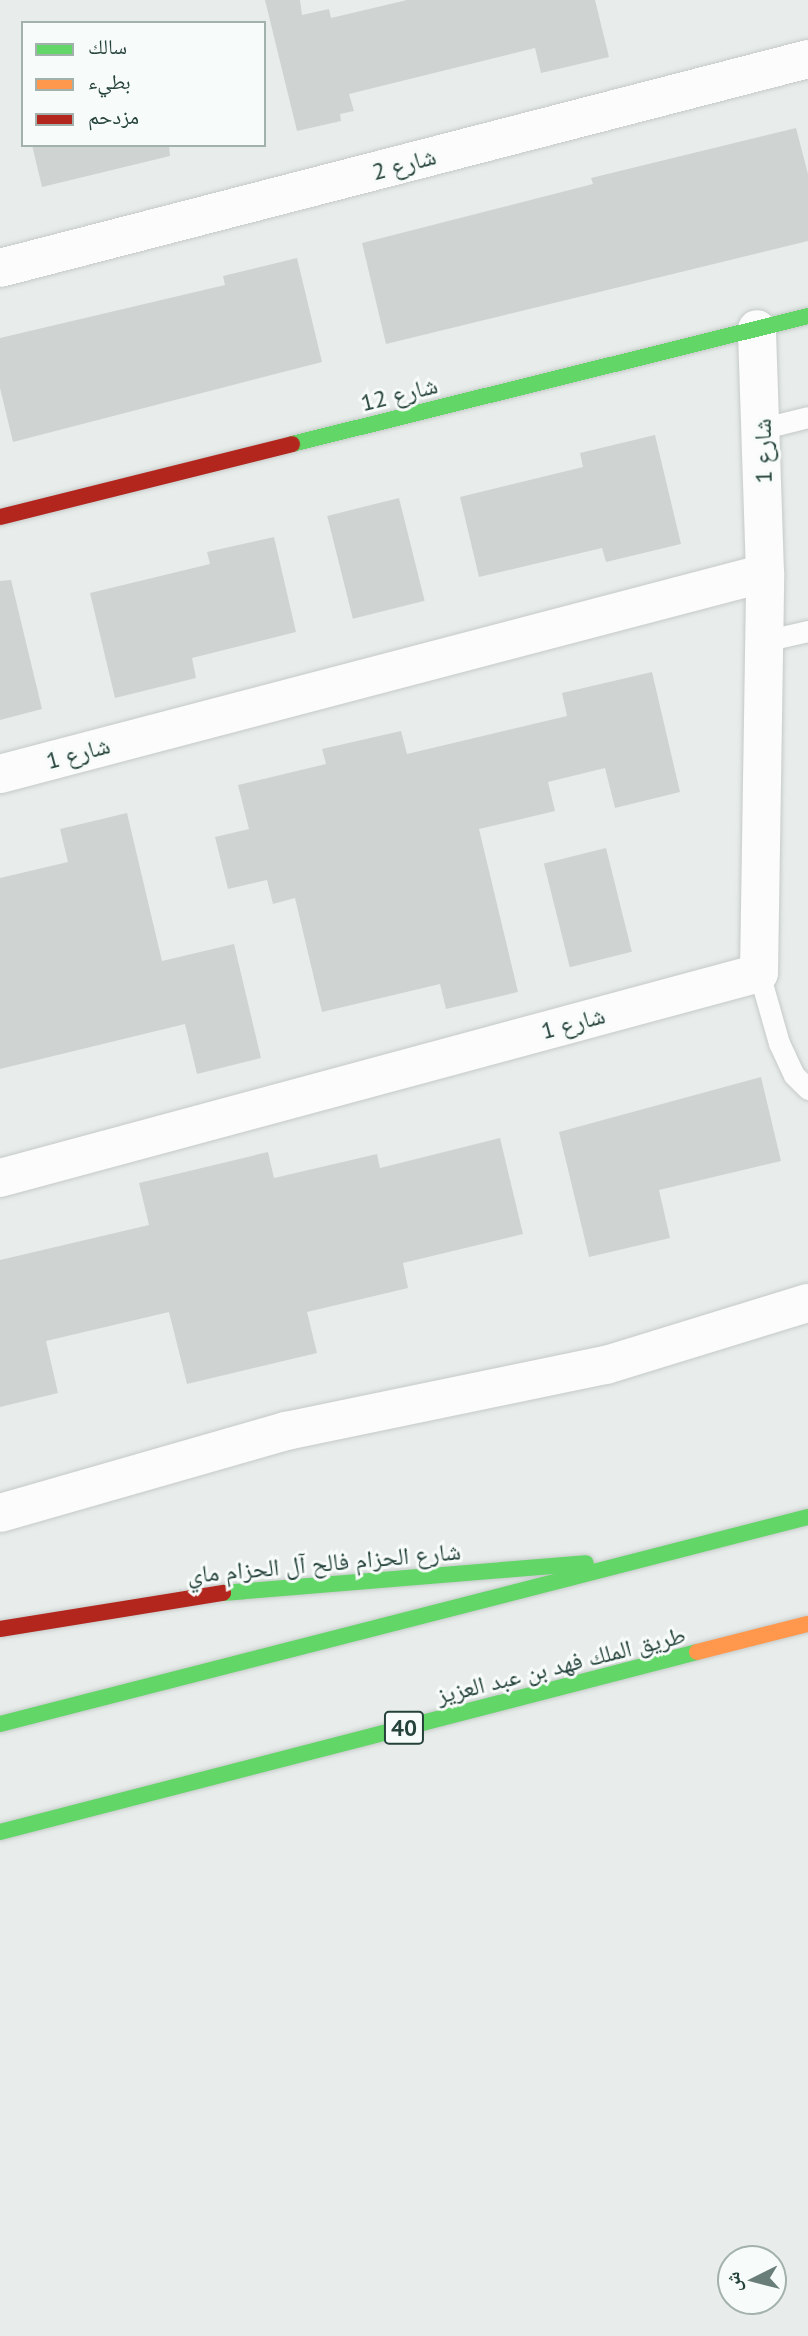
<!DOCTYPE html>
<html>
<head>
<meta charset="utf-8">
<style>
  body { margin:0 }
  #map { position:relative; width:808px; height:2336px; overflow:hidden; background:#e8edeb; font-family:"PT Sans","Noto Naskh Arabic",sans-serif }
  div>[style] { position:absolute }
  .building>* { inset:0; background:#cfd4d2; transform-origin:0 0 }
  .roads { filter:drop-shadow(0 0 2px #c5cac8) drop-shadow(0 0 2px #c5cac8) }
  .lane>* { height:21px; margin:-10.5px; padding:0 10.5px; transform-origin:10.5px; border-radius:10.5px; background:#fcfcfc }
  .street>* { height:38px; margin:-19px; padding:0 19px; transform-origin:19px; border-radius:19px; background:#fcfcfc }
  .fast>* { height:16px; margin:-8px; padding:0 8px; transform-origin:8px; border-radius:8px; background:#63d668 }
  .slow>* { height:16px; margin:-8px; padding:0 8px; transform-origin:8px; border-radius:8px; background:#ff974d }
  .jam>* { height:16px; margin:-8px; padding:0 8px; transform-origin:8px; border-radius:8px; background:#b3261e }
  span { translate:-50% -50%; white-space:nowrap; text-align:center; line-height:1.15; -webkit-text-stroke:6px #f7fbf9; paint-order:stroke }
  .shield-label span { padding:2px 5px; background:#f7fbf9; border:2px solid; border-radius:5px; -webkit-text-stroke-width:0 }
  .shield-label { font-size:23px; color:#24423a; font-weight:700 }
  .street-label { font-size:24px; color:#24423a }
  .legend { position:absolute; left:21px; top:21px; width:245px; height:126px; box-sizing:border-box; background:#f7fbf9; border:2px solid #a3b1ad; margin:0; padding:9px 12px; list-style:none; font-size:21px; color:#24423a }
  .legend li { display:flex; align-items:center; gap:14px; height:35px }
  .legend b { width:35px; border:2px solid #a3b1ad }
  .north { position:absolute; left:717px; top:2245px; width:70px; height:70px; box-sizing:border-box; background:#f7fbf9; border:2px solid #a3b1ad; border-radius:50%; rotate:264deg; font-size:19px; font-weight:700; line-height:28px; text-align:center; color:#24423a }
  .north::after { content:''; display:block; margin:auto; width:24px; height:32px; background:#697e78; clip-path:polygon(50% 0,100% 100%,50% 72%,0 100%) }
</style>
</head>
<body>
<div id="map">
  <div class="building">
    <i style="clip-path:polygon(265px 0,300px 0,302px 15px,329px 9px,331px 18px,407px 0,595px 0,609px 57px,541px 73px,535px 48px,349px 94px,354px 111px,340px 114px,341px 121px,297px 131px)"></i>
    <i style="clip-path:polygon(796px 128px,808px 174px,808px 241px,386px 344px,362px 243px,593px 184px,591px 178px)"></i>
    <i style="clip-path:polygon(32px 145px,169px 145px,170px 156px,42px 187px)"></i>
    <i style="clip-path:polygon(297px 258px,322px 362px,13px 442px,0 388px,0 338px,225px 285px,223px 276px)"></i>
    <i style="clip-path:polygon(655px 435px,681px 544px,606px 562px,602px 548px,479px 577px,460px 497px,583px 467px,580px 453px)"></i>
    <i style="left:399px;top:498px;width:106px;height:74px;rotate:76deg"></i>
    <i style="clip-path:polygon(274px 537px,296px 632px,192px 658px,196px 678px,115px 698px,90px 593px,210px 564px,207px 552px)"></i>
    <i style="clip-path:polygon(11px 580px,42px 709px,0 720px,0 581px)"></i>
    <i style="clip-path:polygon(652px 672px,680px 792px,615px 808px,605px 768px,548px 782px,555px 811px,479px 829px,518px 992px,446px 1009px,440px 984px,322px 1012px,295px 898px,273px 904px,267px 880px,228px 889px,215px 837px,249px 829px,238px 785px,326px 764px,322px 749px,401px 731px,407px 754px,567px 716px,562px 693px)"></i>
    <i style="clip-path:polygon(127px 813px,162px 961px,234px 944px,261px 1058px,197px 1074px,185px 1024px,0 1069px,0 878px,68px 862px,60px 829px)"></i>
    <i style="left:606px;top:848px;width:107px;height:64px;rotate:76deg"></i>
    <i style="clip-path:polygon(761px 1077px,781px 1161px,659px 1190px,670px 1238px,589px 1257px,559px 1132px)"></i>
    <i style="clip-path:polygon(500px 1138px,523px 1234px,403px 1263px,408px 1288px,307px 1312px,317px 1353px,187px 1384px,169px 1312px,46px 1341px,58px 1393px,0 1407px,0 1260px,149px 1225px,139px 1183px,268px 1152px,274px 1178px,377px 1154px,380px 1168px)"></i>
  </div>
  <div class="roads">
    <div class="lane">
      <i style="left:764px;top:428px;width:45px;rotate:-14deg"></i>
      <i style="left:764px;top:641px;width:45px;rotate:-12.8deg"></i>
      <i style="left:759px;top:973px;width:73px;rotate:74.1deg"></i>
      <i style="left:779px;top:1043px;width:35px;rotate:65deg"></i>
      <i style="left:794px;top:1075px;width:20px;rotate:45deg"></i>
    </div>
    <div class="street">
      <i style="left:0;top:268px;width:835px;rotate:-14.5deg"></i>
      <i style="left:0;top:774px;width:791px;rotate:-14.72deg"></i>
      <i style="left:0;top:1178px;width:786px;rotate:-15.11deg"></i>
      <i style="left:759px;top:973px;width:400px;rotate:-89.1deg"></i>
      <i style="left:765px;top:573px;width:244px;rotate:-91.9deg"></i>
      <i style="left:0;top:1513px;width:298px;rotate:-16deg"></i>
      <i style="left:286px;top:1431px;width:327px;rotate:-11.7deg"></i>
      <i style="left:606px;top:1365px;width:211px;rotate:-17.1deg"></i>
    </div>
    <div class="fast">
      <i style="left:292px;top:444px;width:532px;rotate:-13.93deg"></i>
      <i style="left:223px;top:1593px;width:364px;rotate:-4.7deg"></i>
      <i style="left:0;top:1724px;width:834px;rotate:-14.37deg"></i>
      <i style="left:0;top:1832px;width:720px;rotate:-14.48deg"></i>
    </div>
    <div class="slow">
      <i style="left:697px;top:1652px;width:114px;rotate:-14.2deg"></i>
    </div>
    <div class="jam">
      <i style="left:0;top:517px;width:301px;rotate:-14deg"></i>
      <i style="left:0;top:1629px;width:226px;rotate:-9.2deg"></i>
    </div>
  </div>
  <div class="shield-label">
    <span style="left:404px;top:1728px">40</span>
  </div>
  <div class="street-label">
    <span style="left:404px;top:164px;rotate:-15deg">شارع 2</span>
    <span style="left:399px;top:394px;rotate:-14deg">شارع 12</span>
    <span style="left:763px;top:451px;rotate:-91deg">شارع 1</span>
    <span style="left:78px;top:753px;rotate:-15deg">شارع 1</span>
    <span style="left:573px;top:1023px;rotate:-15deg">شارع 1</span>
    <span style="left:324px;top:1563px;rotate:-5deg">شارع الحزام فالح آل الحزام ماي</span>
    <span style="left:561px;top:1665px;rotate:-14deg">طريق الملك فهد بن عبد العزيز</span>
  </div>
  <ul class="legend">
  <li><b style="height:9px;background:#63d668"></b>سالك</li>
  <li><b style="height:9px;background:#ff974d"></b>بطيء</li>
  <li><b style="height:9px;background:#b3261e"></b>مزدحم</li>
  </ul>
  <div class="north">ش</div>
</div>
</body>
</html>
